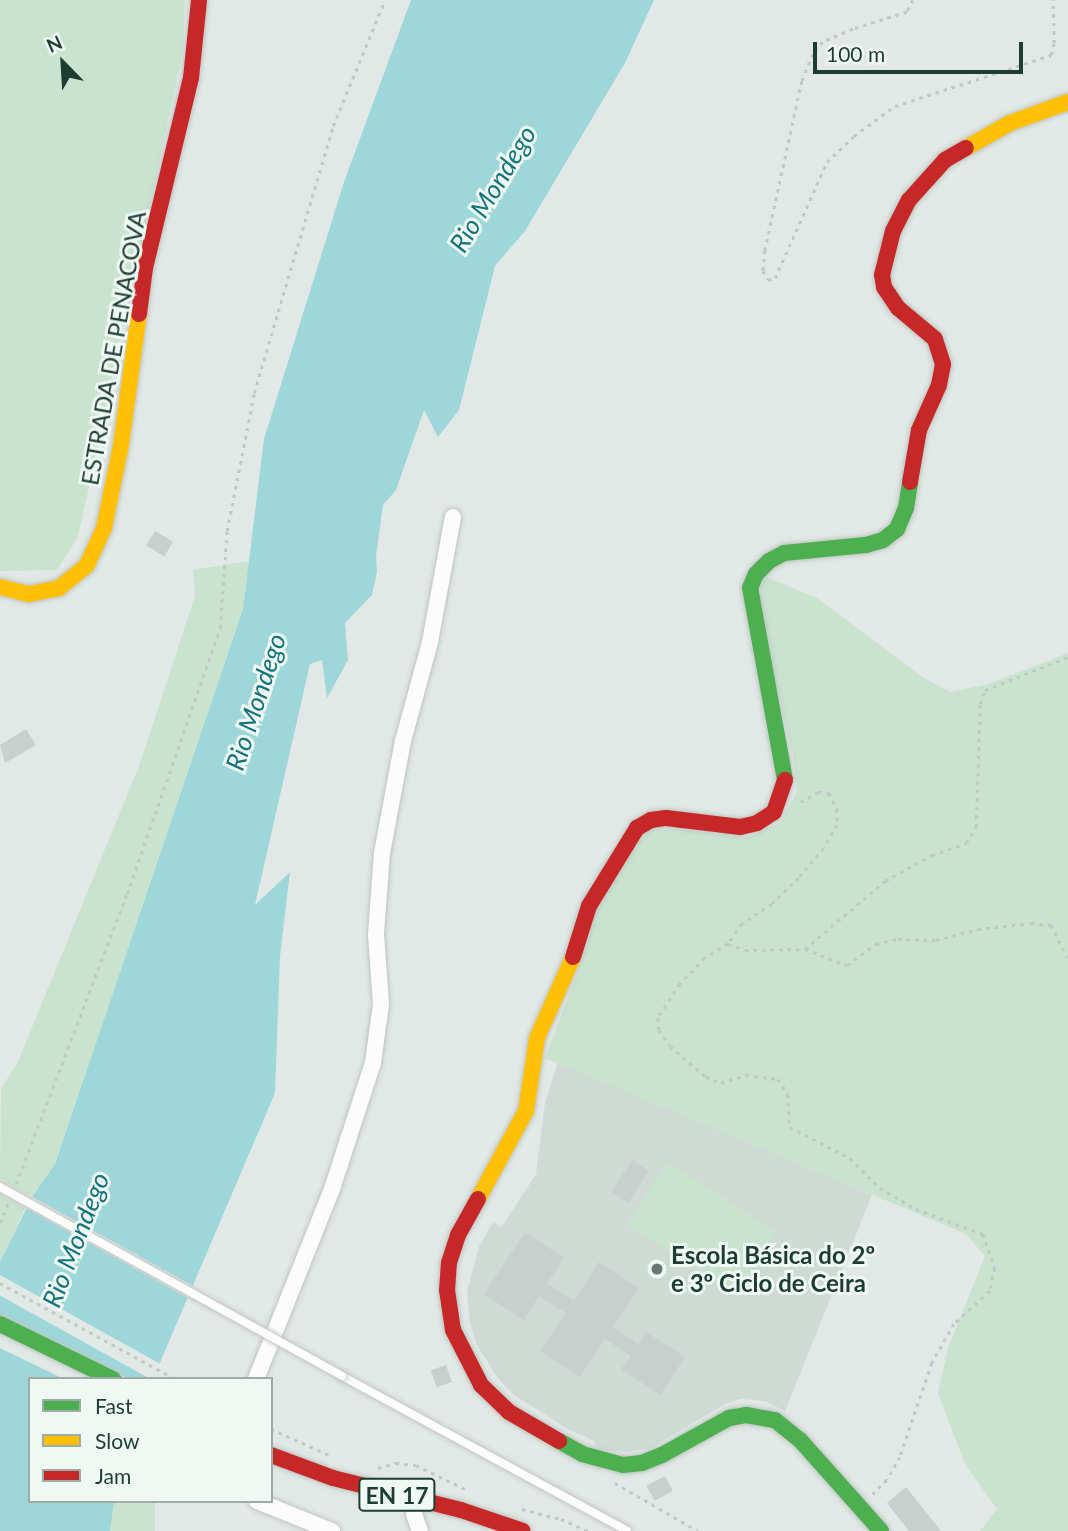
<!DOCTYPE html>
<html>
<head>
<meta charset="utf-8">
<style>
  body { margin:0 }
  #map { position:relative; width:1068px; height:1531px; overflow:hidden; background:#e2e8e5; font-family:Lato,sans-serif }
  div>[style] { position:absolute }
  .built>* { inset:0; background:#cfdad4 }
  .green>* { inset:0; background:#c9e3cf; transform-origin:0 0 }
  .water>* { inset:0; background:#9ed7da }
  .pier>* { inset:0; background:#e2e8e5; transform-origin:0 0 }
  .building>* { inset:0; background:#c9cfcc; transform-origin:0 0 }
  .path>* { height:2.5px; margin-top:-1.25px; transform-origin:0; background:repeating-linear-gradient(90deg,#bfc9c5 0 3.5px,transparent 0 8.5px) }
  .roads { filter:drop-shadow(0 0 2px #bfc5c2) drop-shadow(0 0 2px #bfc5c2) }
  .lane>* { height:8px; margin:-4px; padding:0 4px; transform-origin:4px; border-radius:4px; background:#fbfcfb }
  .street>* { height:16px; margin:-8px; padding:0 8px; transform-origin:8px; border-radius:8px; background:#fbfcfb }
  .fast>* { height:16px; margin:-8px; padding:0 8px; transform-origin:8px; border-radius:8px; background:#4caf50 }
  .slow>* { height:16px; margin:-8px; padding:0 8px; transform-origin:8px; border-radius:8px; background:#ffc107 }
  .jam>* { height:16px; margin:-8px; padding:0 8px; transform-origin:8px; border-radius:8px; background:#c62828 }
  .bridges { filter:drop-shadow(0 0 2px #bfc5c2) drop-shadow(0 0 2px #bfc5c2) }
  .lane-bridge>* { height:8px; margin:-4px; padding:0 4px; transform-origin:4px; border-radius:4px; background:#fbfcfb }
  .dots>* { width:19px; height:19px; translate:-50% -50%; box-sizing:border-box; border:4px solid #eff8f3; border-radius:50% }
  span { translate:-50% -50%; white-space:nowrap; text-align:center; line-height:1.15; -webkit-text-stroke:6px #eff8f3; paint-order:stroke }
  .shield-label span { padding:2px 5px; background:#eff8f3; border:2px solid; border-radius:5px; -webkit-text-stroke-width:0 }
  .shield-label { font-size:23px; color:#1e3d32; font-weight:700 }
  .street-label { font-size:24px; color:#1e3d32 }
  .poi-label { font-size:24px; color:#1e3d32; font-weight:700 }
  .left { translate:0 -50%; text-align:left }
  .water-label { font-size:26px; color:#13747e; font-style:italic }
  .legend { position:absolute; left:28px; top:1377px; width:245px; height:126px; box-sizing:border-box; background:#eff8f3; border:2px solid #9bada6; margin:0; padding:9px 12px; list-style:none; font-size:21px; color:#1e3d32 }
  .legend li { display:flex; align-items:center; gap:14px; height:35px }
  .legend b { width:35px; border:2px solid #9bada6 }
  .north { position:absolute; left:28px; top:28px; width:70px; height:70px; -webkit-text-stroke:5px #eff8f3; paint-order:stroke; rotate:336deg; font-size:19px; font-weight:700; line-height:28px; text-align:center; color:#1e3d32 }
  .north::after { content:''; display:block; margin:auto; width:24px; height:32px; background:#1e3d32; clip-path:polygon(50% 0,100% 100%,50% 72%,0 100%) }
  .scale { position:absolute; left:813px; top:42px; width:210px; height:32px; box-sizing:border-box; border:4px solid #1e3d32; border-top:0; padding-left:9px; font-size:21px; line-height:24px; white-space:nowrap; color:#1e3d32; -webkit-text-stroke:5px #eff8f3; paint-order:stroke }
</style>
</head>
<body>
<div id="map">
  <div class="built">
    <i style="clip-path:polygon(558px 1062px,872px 1195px,785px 1411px,765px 1401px,741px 1399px,725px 1404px,651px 1448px,627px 1452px,598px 1449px,594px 1441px,566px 1428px,514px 1395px,497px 1377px,477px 1345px,470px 1323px,467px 1292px,479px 1247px,493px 1222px,501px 1228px,536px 1174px,545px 1103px)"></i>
  </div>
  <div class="green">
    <i style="clip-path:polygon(0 0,185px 0,183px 51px,78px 537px,57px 570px,0 571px)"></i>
    <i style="clip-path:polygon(249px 561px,243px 609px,55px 1164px,32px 1197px,0 1179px,1px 1088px,17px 1064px,139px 766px,195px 596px,193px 570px)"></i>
    <i style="clip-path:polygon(762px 575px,817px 598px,921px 676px,950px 692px,989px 684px,1068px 653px,1068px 1531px,980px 1531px,997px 1509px,965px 1464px,938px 1393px,948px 1348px,985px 1256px,966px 1234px,545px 1058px,578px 971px,596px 910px,647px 830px,677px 829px,748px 837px,780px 823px,797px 792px,793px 755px,758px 605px)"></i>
    <i style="left:668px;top:1162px;width:129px;height:75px;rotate:33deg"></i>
    <i style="clip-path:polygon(0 1194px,25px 1208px,0 1262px)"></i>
    <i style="clip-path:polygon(0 1446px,30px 1501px,155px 1501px,155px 1531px,0 1531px)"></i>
  </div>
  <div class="water">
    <i style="clip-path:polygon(411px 0,654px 0,625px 63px,525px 231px,495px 266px,459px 410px,438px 437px,424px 410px,396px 490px,383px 505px,376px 556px,377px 572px,372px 595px,345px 623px,348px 660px,327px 698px,322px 660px,310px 664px,255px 905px,290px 872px,280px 956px,275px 1093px,153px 1379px,30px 1379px,30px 1501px,114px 1501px,110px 1531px,0 1531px,0 1262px,32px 1197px,55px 1164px,243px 609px,264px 439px,344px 182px)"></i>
  </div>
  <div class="pier">
    <i style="left:29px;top:1195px;width:191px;height:13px;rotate:29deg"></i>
    <i style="left:0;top:1275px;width:186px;height:18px;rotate:29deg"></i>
    <i style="clip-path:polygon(0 1315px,130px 1379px,64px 1379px,0 1348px)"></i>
  </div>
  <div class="building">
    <i style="left:155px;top:531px;width:21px;height:17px;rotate:31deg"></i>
    <i style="clip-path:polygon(26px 729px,36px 745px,5px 763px,0 745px)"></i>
    <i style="left:632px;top:1160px;width:20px;height:38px;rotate:33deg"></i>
    <i style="clip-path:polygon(525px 1232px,564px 1258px,547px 1284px,574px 1301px,599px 1262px,639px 1288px,613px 1327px,638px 1344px,646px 1332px,685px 1357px,660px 1395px,621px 1369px,631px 1356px,605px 1339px,580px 1377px,540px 1351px,566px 1313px,539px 1296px,524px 1320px,484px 1294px)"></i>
    <i style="left:446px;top:1365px;width:18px;height:16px;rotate:71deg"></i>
    <i style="left:665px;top:1476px;width:17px;height:21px;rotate:62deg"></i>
    <i style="clip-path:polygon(906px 1487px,941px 1531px,909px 1531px,887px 1503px)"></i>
  </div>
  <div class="path">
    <i style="left:913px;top:0;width:13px;rotate:117deg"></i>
    <i style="left:907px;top:12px;width:57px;rotate:162.5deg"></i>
    <i style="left:853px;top:29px;width:33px;rotate:157deg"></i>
    <i style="left:823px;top:42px;width:16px;rotate:130deg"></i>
    <i style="left:813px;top:54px;width:29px;rotate:112deg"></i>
    <i style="left:802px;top:81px;width:173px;rotate:102.3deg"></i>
    <i style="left:765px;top:250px;width:21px;rotate:95deg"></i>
    <i style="left:763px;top:271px;width:10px;rotate:61deg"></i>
    <i style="left:768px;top:280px;width:7px;rotate:-16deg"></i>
    <i style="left:775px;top:278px;width:127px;rotate:-65.9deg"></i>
    <i style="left:827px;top:162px;width:37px;rotate:-44deg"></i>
    <i style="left:854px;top:136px;width:51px;rotate:-36.2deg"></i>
    <i style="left:895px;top:106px;width:164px;rotate:-18.1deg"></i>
    <i style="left:1051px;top:55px;width:12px;rotate:-76deg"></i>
    <i style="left:1054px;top:43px;width:43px;rotate:-91.3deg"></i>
    <i style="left:800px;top:802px;width:21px;rotate:-29deg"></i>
    <i style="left:818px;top:792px;width:11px;rotate:5deg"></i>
    <i style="left:829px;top:793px;width:18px;rotate:63deg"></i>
    <i style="left:837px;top:809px;width:16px;rotate:90deg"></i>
    <i style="left:837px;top:825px;width:26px;rotate:119deg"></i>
    <i style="left:824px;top:848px;width:39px;rotate:130deg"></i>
    <i style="left:799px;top:878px;width:37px;rotate:136deg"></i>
    <i style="left:772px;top:904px;width:36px;rotate:146deg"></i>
    <i style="left:742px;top:924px;width:24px;rotate:125deg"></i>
    <i style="left:728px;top:944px;width:18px;rotate:19deg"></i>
    <i style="left:745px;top:950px;width:60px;rotate:-1deg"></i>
    <i style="left:805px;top:949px;width:105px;rotate:-40.4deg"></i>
    <i style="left:885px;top:881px;width:54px;rotate:-29deg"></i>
    <i style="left:932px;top:855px;width:36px;rotate:-19deg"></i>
    <i style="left:966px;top:843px;width:19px;rotate:-58deg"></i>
    <i style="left:976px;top:827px;width:123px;rotate:-88.1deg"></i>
    <i style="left:980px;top:704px;width:15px;rotate:-70deg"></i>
    <i style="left:985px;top:690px;width:89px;rotate:-21.7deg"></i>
    <i style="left:728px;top:944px;width:27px;rotate:149deg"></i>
    <i style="left:705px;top:958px;width:36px;rotate:134deg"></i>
    <i style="left:680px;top:984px;width:40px;rotate:122.9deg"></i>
    <i style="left:658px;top:1018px;width:12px;rotate:85deg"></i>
    <i style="left:659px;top:1030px;width:19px;rotate:55deg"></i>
    <i style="left:670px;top:1046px;width:48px;rotate:40.7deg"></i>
    <i style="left:706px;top:1077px;width:16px;rotate:22deg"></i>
    <i style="left:721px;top:1083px;width:26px;rotate:-18deg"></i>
    <i style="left:746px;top:1075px;width:32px;rotate:7deg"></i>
    <i style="left:778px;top:1079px;width:18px;rotate:56deg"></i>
    <i style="left:788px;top:1094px;width:33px;rotate:87deg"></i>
    <i style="left:790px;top:1127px;width:68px;rotate:27.3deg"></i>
    <i style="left:850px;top:1158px;width:42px;rotate:45deg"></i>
    <i style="left:880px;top:1188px;width:42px;rotate:30.3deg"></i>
    <i style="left:916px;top:1209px;width:72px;rotate:20.5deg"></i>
    <i style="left:983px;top:1234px;width:36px;rotate:71deg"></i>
    <i style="left:995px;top:1268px;width:24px;rotate:102deg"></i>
    <i style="left:990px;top:1291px;width:49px;rotate:137.5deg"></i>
    <i style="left:954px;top:1324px;width:45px;rotate:119.4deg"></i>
    <i style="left:932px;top:1363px;width:99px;rotate:108.8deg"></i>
    <i style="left:900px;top:1457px;width:26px;rotate:119deg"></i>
    <i style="left:887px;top:1480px;width:20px;rotate:135deg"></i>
    <i style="left:805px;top:949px;width:45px;rotate:20.9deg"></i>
    <i style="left:847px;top:965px;width:36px;rotate:-36deg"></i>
    <i style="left:876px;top:944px;width:23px;rotate:-13deg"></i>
    <i style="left:898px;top:939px;width:38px;rotate:2deg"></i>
    <i style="left:936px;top:940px;width:43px;rotate:-14.7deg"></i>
    <i style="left:978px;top:929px;width:53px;rotate:-6.5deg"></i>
    <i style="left:1031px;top:923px;width:20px;rotate:6deg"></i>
    <i style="left:1051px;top:925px;width:37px;rotate:63deg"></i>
    <i style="left:16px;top:1184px;width:311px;rotate:-69.1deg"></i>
    <i style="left:127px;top:894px;width:282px;rotate:-70.7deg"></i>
    <i style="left:220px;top:628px;width:97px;rotate:-85.9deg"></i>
    <i style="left:227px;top:531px;width:141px;rotate:-78.9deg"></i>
    <i style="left:254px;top:393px;width:278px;rotate:-73.5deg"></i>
    <i style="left:333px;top:126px;width:136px;rotate:-67.6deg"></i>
    <i style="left:0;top:1223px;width:22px;rotate:-68deg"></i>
    <i style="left:0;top:1283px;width:200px;rotate:28.7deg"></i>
    <i style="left:271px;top:1429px;width:64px;rotate:24.1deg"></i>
    <i style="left:378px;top:1468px;width:19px;rotate:-16deg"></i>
    <i style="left:396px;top:1463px;width:20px;rotate:6deg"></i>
    <i style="left:416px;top:1465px;width:59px;rotate:26.1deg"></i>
    <i style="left:615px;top:1483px;width:96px;rotate:30deg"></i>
    <i style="left:522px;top:1509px;width:40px;rotate:14.4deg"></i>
    <i style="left:561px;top:1519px;width:30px;rotate:24deg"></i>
  </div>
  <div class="roads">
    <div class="lane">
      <i style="left:342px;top:1376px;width:324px;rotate:28.5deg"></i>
    </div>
    <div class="street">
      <i style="left:256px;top:1379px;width:205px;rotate:-68.2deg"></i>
      <i style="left:332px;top:1189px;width:133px;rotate:-72deg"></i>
      <i style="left:373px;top:1063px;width:60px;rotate:-82.3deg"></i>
      <i style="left:381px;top:1004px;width:70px;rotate:-94.1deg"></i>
      <i style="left:376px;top:934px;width:81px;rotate:-85.8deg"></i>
      <i style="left:382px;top:853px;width:114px;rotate:-79.4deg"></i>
      <i style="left:403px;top:741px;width:103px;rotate:-74.7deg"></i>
      <i style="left:430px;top:642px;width:127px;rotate:-79.6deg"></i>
      <i style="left:257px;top:1501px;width:81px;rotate:21.8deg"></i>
      <i style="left:414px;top:1514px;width:18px;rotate:71deg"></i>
    </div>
    <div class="fast">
      <i style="left:785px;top:780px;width:195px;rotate:-100.3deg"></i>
      <i style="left:750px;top:588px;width:15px;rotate:-67deg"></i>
      <i style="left:756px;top:574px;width:18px;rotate:-45deg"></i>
      <i style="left:769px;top:561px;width:17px;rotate:-28deg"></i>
      <i style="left:784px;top:553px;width:82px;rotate:-5.6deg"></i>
      <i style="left:866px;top:545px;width:18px;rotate:-16deg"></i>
      <i style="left:883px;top:540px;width:18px;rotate:-38deg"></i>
      <i style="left:897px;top:529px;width:23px;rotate:-67deg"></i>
      <i style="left:906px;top:508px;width:26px;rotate:-81deg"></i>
      <i style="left:0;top:1324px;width:126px;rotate:26deg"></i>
      <i style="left:559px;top:1441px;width:26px;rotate:29deg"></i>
      <i style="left:582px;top:1454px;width:42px;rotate:15deg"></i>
      <i style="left:623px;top:1465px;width:19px;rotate:-6deg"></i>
      <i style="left:642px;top:1463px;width:22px;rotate:-22deg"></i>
      <i style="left:662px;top:1455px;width:77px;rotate:-28.9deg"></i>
      <i style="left:729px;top:1418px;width:17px;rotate:-10deg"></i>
      <i style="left:746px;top:1415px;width:29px;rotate:10deg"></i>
      <i style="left:775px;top:1420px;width:32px;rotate:39deg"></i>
      <i style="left:800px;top:1440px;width:122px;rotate:48.3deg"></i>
    </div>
    <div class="slow">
      <i style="left:966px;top:148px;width:51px;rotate:-29.6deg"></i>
      <i style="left:1010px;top:123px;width:62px;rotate:-19.9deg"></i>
      <i style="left:0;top:587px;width:30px;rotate:14deg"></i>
      <i style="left:29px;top:594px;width:31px;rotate:-11deg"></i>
      <i style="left:59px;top:588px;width:36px;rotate:-39deg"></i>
      <i style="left:87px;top:565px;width:41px;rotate:-65.3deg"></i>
      <i style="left:104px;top:528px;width:85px;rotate:-78.4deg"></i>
      <i style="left:121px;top:445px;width:132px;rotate:-82.2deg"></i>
      <i style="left:478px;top:1199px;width:100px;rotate:-61.4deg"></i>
      <i style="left:526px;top:1111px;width:74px;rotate:-81.4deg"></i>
      <i style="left:537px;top:1038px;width:89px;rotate:-66deg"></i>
    </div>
    <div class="jam">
      <i style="left:139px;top:314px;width:46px;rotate:-82.6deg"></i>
      <i style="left:145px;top:268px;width:195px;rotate:-76.4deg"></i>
      <i style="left:191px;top:78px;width:78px;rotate:-84.1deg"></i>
      <i style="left:910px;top:482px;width:53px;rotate:-80.2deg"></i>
      <i style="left:919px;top:430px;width:49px;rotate:-66deg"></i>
      <i style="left:939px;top:385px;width:21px;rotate:-79deg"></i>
      <i style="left:943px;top:364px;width:26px;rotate:-108deg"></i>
      <i style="left:935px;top:339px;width:48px;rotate:-140deg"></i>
      <i style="left:898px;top:308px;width:25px;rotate:-124deg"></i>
      <i style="left:884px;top:287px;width:12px;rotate:-99deg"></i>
      <i style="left:882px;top:275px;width:45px;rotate:-76deg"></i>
      <i style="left:893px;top:231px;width:35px;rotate:-63deg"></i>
      <i style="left:909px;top:200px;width:54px;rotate:-48deg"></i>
      <i style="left:945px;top:160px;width:24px;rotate:-30deg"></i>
      <i style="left:573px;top:957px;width:53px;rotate:-72.6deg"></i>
      <i style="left:589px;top:906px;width:92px;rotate:-58.4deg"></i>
      <i style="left:637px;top:828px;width:16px;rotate:-30deg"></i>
      <i style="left:651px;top:820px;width:15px;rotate:-8deg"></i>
      <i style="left:666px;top:818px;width:75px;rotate:6.9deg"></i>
      <i style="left:740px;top:827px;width:17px;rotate:-13deg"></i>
      <i style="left:757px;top:823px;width:20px;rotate:-33deg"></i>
      <i style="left:774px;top:812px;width:34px;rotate:-71deg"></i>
      <i style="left:478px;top:1199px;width:41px;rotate:119.1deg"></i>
      <i style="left:458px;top:1235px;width:28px;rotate:108deg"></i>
      <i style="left:449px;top:1262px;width:28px;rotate:94deg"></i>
      <i style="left:447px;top:1290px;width:40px;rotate:81.5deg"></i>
      <i style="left:453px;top:1330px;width:62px;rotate:63deg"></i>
      <i style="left:481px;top:1385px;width:39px;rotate:44deg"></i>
      <i style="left:509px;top:1412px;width:58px;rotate:30.1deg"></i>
      <i style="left:271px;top:1455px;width:66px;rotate:20.4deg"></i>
      <i style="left:333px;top:1478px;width:132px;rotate:14deg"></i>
      <i style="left:461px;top:1510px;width:65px;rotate:18.7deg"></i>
    </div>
  </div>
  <div class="bridges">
    <div class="lane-bridge">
      <i style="left:0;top:1187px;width:391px;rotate:28.9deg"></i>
    </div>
  </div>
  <div class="dots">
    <i style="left:657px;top:1269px;background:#637971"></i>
  </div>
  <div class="shield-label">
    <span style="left:397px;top:1495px">EN 17</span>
  </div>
  <div class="street-label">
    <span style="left:113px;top:348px;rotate:-80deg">ESTRADA DE PENACOVA</span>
  </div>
  <div class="poi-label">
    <span class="left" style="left:671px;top:1269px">Escola Básica do 2º<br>e 3º Ciclo de Ceira</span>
  </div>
  <div class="water-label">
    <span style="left:493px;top:189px;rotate:-59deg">Rio Mondego</span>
    <span style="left:256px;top:702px;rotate:-72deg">Rio Mondego</span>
    <span style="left:76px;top:1240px;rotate:-69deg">Rio Mondego</span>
  </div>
  <ul class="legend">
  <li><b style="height:9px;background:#4caf50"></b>Fast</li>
  <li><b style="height:9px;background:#ffc107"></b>Slow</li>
  <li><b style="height:9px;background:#c62828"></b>Jam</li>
  </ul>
  <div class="north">N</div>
  <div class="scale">100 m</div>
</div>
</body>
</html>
